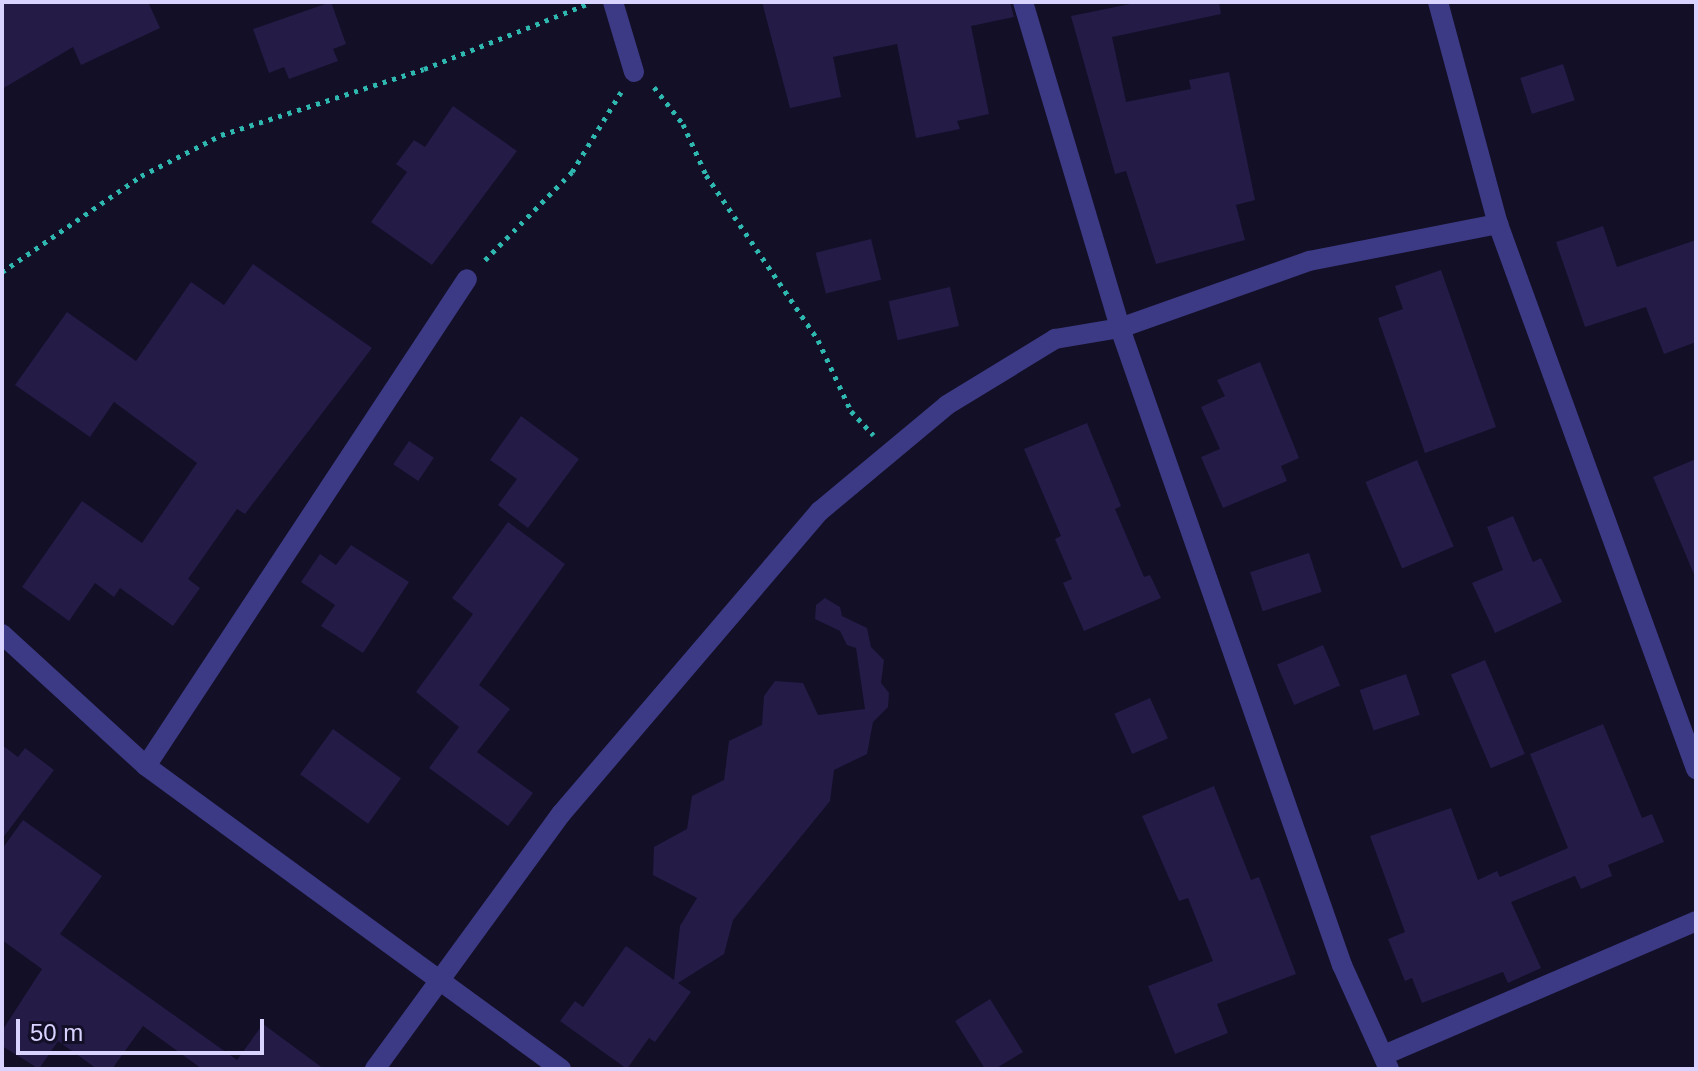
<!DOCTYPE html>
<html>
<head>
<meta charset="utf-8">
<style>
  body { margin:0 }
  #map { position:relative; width:1698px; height:1071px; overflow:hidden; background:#130f26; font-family:Arial,sans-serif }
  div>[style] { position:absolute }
  .building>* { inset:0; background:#241b47; transform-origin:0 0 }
  .path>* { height:5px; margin-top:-2.5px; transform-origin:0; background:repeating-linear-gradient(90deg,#2fb8b0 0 4px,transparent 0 10px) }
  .street>* { height:20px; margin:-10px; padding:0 10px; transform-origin:10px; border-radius:10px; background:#3d3a85 }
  span { translate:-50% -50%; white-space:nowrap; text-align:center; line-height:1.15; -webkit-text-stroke:6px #130f26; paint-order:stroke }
  .frame { position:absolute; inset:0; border:4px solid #d9d4ff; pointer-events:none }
  .scale { position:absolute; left:16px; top:1019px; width:248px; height:36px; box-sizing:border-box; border:4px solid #d9d4ff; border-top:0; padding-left:10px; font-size:24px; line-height:28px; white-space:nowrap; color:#d9d4ff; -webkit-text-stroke:6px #130f26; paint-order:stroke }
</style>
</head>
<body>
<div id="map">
  <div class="building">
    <i style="clip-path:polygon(2px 2px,148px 2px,160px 28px,81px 65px,73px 47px,2px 89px)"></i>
    <i style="clip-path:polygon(331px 2px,346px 44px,333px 49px,338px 61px,289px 79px,284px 67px,269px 73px,253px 29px)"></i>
    <i style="clip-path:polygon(762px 2px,1010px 2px,1014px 17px,971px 26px,989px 114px,957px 121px,960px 129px,916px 138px,897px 44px,833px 57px,841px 97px,790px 108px)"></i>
    <i style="clip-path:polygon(1140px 2px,1219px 2px,1221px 14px,1112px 37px,1126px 102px,1191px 89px,1189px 80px,1229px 72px,1255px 200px,1236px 205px,1245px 240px,1156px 264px,1126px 171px,1115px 174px,1071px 16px)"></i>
    <i style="left:1563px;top:64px;width:38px;height:45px;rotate:72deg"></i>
    <i style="clip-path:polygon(453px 106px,517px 151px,432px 265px,371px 222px,407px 172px,396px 164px,414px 140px,425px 147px)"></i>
    <i style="clip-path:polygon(1603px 226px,1617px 267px,1696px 240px,1696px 342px,1664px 354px,1646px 307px,1585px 327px,1556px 242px)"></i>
    <i style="left:871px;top:239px;width:42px;height:57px;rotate:76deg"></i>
    <i style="clip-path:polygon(253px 264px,372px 348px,245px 514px,237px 509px,188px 579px,200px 588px,173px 626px,120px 588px,114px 597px,95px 583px,69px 621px,22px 587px,82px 501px,142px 543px,197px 463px,114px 402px,90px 437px,15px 385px,67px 312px,136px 361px,191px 282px,224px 305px)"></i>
    <i style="clip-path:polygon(1441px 270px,1496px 427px,1425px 453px,1378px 318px,1403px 309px,1395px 286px)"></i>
    <i style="left:950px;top:287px;width:40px;height:63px;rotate:77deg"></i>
    <i style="clip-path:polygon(1260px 362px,1299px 458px,1281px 466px,1287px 481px,1223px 508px,1201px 457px,1220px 449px,1201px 407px,1225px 396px,1217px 380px)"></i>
    <i style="clip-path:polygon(521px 416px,579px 459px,528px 528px,498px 505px,517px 479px,490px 460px)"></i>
    <i style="clip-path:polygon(1087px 423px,1121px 506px,1115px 509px,1144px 577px,1150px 575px,1161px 598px,1084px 631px,1063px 583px,1072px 579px,1055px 539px,1061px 536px,1024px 449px)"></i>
    <i style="left:409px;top:441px;width:30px;height:28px;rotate:34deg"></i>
    <i style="clip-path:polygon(1696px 459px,1696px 579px,1653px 477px)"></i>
    <i style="left:1417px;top:460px;width:94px;height:56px;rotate:67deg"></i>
    <i style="clip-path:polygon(1513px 516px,1533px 562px,1541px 558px,1562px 602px,1495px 633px,1472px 583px,1503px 570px,1487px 527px)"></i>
    <i style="clip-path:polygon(508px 522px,565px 564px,479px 685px,510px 709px,477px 752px,533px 793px,508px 826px,429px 768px,459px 727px,416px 692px,473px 614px,452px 598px)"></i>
    <i style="clip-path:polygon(351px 545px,409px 582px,363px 653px,321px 626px,335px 605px,301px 582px,320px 554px,336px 565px)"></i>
    <i style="left:1309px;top:553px;width:41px;height:62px;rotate:72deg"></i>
    <i style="clip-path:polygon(825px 598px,840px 607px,842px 616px,867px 628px,871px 647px,884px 660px,881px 683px,889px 693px,888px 707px,873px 722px,867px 754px,834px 770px,830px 801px,733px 920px,724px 954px,678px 983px,691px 992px,655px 1042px,649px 1038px,627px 1069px,560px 1021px,575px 1001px,583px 1007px,626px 946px,674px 980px,680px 926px,697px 898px,653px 875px,654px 847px,687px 829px,692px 796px,724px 780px,729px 741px,762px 725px,764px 696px,775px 681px,803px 683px,818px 715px,865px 709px,856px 648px,847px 645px,840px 631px,815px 619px,816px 605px)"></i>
    <i style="left:1323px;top:645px;width:44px;height:50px;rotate:67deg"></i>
    <i style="left:1485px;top:660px;width:102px;height:37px;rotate:67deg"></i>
    <i style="left:1406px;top:674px;width:43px;height:49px;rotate:71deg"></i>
    <i style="left:1150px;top:698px;width:44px;height:39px;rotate:66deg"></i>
    <i style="clip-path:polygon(1603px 724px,1642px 818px,1652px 814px,1664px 842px,1608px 865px,1612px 876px,1581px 889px,1575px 876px,1511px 902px,1541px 968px,1508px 983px,1503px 972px,1422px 1003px,1412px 978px,1405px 981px,1388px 939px,1405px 932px,1370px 836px,1451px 808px,1478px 880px,1497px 871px,1500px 877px,1568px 848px,1530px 754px)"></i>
    <i style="left:333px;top:729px;width:84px;height:56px;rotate:36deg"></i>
    <i style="clip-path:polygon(2px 745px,18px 757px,25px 748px,54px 770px,2px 839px)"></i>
    <i style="clip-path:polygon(1214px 786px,1251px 880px,1259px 877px,1296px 974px,1217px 1004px,1228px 1033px,1175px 1054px,1148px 986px,1213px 961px,1188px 898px,1179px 901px,1142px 816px)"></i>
    <i style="clip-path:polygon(23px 820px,102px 876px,60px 934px,237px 1060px,263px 1024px,324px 1069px,202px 1069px,143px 1026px,112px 1069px,97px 1069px,58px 1041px,39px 1069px,2px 1046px,2px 1031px,42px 969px,2px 940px,2px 849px)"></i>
    <i style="clip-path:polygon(990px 999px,1023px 1052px,995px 1069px,985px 1069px,955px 1021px)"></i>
  </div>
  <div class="path">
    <i style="left:654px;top:87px;width:47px;rotate:51.9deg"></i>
    <i style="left:683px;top:124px;width:56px;rotate:65.7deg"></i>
    <i style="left:706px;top:175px;width:199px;rotate:55.8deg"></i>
    <i style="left:818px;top:340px;width:78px;rotate:65.1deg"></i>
    <i style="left:851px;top:411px;width:33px;rotate:47deg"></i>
    <i style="left:485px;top:260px;width:124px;rotate:-45.3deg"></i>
    <i style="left:572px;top:172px;width:94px;rotate:-58.5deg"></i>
    <i style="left:2px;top:272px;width:169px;rotate:-34.6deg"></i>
    <i style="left:141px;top:176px;width:90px;rotate:-27.1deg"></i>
    <i style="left:221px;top:135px;width:213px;rotate:-18deg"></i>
    <i style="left:424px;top:69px;width:175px;rotate:-21.7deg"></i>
  </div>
  <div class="street">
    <i style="left:613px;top:2px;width:73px;rotate:73.3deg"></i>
    <i style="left:1023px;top:2px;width:340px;rotate:73.4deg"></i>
    <i style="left:1120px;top:328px;width:675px;rotate:70.79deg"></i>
    <i style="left:1342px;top:965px;width:114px;rotate:65.7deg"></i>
    <i style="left:1438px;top:2px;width:230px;rotate:74.9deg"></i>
    <i style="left:1498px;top:224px;width:580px;rotate:70.03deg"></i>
    <i style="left:2px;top:634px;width:195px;rotate:42.5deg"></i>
    <i style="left:146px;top:766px;width:514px;rotate:36.13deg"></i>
    <i style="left:146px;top:766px;width:583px;rotate:-56.61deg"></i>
    <i style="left:1384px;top:1055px;width:340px;rotate:-23.2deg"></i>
    <i style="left:375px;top:1069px;width:316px;rotate:-53.9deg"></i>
    <i style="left:561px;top:814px;width:399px;rotate:-49.5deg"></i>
    <i style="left:820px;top:511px;width:165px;rotate:-39.8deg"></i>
    <i style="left:947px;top:405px;width:127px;rotate:-31.4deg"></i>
    <i style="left:1055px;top:339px;width:66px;rotate:-9.6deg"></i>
    <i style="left:1120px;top:328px;width:201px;rotate:-19.5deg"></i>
    <i style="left:1309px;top:261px;width:193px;rotate:-11.1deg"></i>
  </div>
  <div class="frame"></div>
  <div class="scale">50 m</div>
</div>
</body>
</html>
